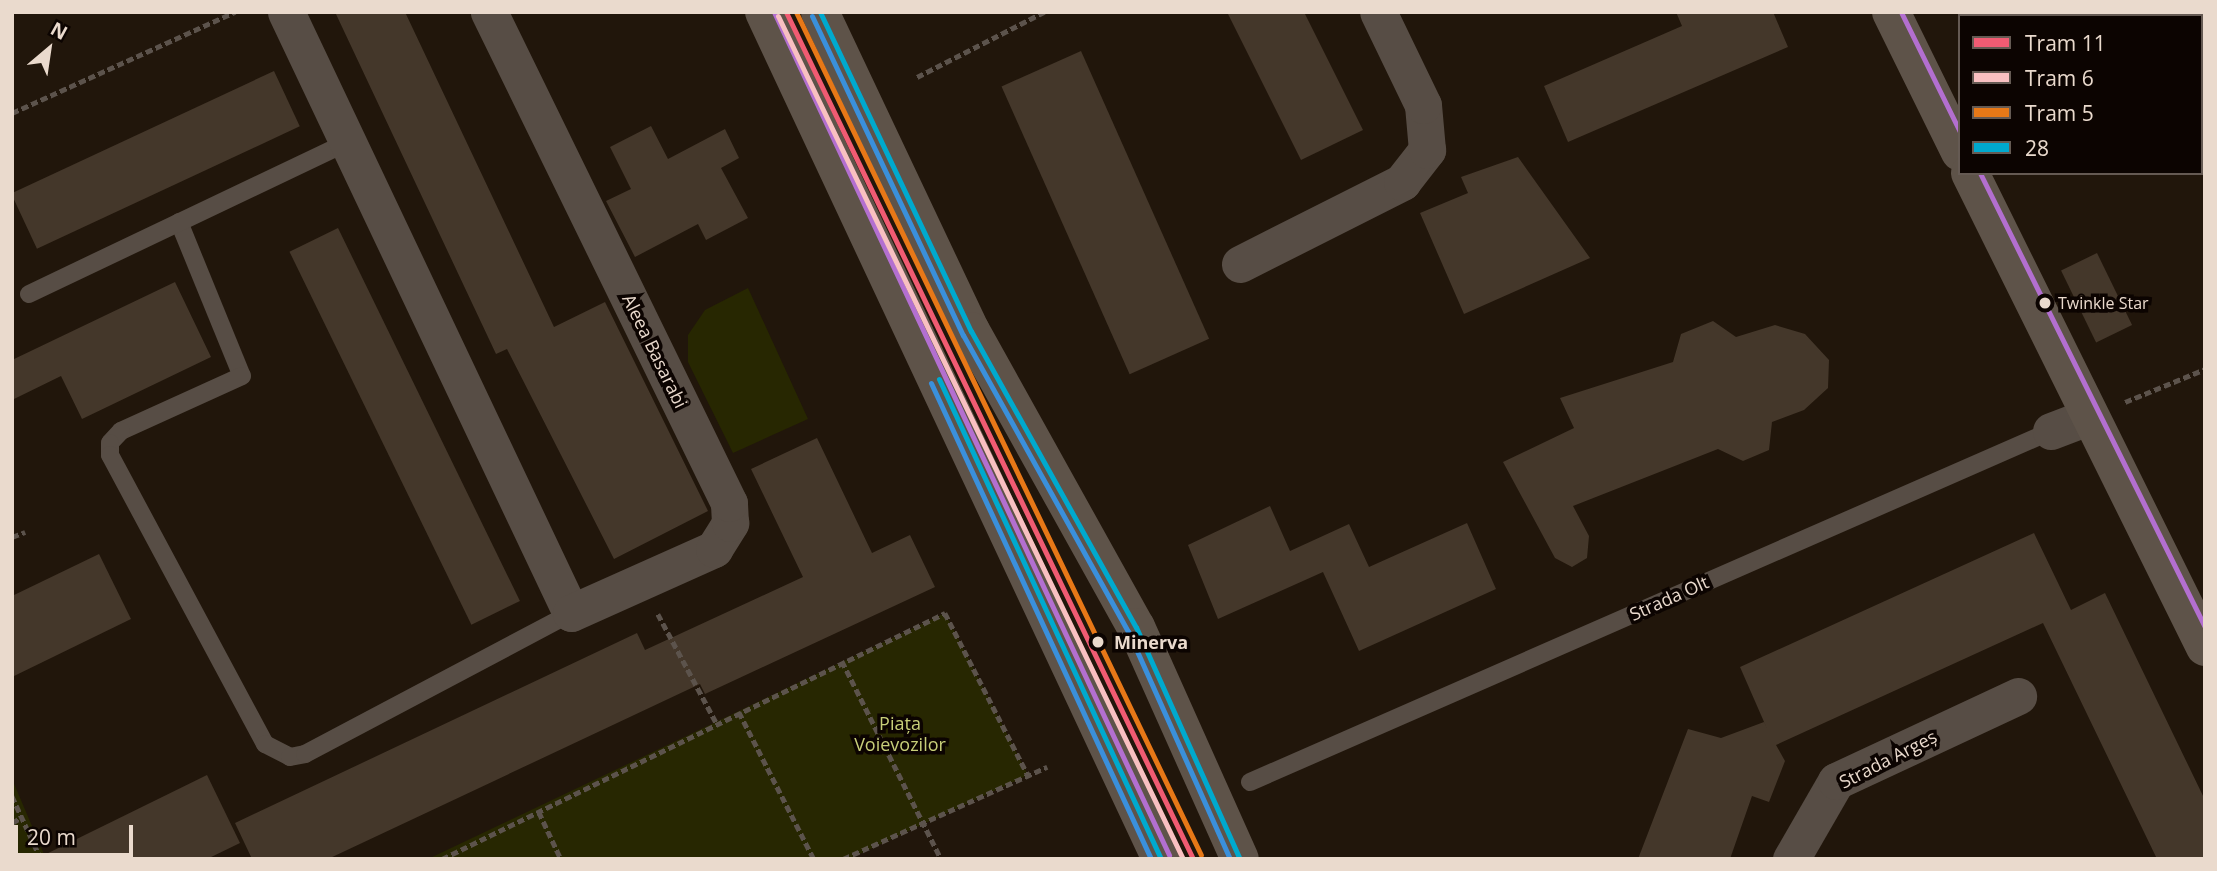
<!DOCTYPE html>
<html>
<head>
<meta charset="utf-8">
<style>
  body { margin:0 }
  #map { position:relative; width:2217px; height:871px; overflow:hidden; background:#21160b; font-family:"Open Sans",sans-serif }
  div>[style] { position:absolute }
  .green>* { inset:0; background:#272701 }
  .building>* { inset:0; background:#44372a; transform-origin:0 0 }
  .path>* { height:4.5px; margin-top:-2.25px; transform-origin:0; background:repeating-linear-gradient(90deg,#5c534c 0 7px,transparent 0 10.5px) }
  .lane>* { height:18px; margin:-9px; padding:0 9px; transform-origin:9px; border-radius:9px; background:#574d45 }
  .street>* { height:37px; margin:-18.5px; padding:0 18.5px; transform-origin:18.5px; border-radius:18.5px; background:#574d45 }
  .secondary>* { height:38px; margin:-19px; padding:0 19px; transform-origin:19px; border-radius:19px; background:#5e5349 }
  .bus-1>* { height:5px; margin:-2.5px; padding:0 2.5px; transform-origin:2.5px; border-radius:2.5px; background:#00a9ce }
  .bus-2>* { height:5px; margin:-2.5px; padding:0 2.5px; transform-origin:2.5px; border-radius:2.5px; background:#3a90db }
  .bus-3>* { height:5px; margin:-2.5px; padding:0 2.5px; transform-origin:2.5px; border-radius:2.5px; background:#b36fd0 }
  .tram-1>* { height:5px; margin:-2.5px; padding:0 2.5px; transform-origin:2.5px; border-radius:2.5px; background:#f05b72 }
  .tram-2>* { height:5px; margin:-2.5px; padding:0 2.5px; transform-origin:2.5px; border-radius:2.5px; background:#f9c0c1 }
  .tram-3>* { height:5px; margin:-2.5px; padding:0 2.5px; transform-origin:2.5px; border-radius:2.5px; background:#e77817 }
  .dots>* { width:19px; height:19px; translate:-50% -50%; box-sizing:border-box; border:4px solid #0c0401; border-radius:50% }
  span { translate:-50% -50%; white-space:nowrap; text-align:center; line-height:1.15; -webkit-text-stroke:7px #0c0401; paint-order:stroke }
  .bus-label { font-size:16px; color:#eadacd }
  .left { translate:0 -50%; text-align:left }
  .street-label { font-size:18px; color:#eadacd }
  .stop-label { font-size:18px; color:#eadacd; font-weight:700 }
  .park-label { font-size:18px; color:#c8cf79 }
  .frame { position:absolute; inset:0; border:14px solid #eadacd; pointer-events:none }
  .legend { position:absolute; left:1958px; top:14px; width:245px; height:161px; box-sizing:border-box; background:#0c0401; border:2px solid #655a53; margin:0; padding:9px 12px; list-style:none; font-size:21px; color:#eadacd }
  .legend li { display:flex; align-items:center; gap:14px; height:35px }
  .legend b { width:35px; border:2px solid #655a53 }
  .north { position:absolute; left:14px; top:14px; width:70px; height:70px; -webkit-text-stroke:5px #0c0401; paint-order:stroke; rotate:29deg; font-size:19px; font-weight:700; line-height:28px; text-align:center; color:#eadacd }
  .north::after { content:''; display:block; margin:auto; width:24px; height:32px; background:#eadacd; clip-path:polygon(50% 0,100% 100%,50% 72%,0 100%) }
  .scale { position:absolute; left:14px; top:825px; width:119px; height:32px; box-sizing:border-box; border:4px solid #eadacd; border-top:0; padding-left:9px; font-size:21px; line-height:24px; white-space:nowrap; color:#eadacd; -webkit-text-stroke:5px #0c0401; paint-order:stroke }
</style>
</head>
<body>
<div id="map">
  <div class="green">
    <i style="clip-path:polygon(748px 288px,808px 419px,733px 453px,688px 362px,688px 335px,705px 310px)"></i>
    <i style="clip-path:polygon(945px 613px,1028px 775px,849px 859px,428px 859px)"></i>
    <i style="clip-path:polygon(12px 779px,46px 859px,12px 859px)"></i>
  </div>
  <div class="building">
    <i style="clip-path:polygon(335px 12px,405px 12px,554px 327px,605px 302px,708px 511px,614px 559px,507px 349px,496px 354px)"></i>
    <i style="clip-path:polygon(1227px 12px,1304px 12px,1363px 130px,1301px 160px)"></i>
    <i style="clip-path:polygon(1676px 12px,1773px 12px,1788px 47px,1568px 142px,1544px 86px,1682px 26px)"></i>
    <i style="left:1081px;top:51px;width:315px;height:87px;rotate:66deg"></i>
    <i style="left:274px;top:71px;width:61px;height:290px;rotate:65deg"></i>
    <i style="clip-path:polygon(651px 126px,668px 159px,725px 129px,739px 158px,721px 168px,748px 218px,706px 240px,698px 224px,635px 257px,606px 201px,631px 189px,610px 147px)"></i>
    <i style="clip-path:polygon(1518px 157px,1590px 258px,1464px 314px,1420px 213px,1468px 193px,1461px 177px)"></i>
    <i style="left:338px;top:228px;width:415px;height:54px;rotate:64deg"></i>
    <i style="left:2097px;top:253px;width:80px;height:40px;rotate:64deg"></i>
    <i style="clip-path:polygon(175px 282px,211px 357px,82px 419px,61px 376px,12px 400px,12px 360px)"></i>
    <i style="clip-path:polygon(1713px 321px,1736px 337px,1775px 325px,1805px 334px,1829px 360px,1828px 388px,1804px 410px,1772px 422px,1769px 450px,1743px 461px,1718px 449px,1573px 506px,1589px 536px,1587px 558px,1572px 567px,1555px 558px,1503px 462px,1574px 428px,1560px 398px,1673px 362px,1681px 334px)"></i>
    <i style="clip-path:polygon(817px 438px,872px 553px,910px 535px,935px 587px,705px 694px,700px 684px,328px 859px,252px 859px,235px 823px,637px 633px,645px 650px,803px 577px,751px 469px)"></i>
    <i style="clip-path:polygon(1270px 506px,1290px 551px,1349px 524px,1369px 567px,1467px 523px,1496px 589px,1359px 651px,1323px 572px,1218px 619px,1188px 545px)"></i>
    <i style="clip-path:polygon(2034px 533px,2071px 610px,2105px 593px,2205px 800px,2205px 859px,2157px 859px,2043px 623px,1776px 745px,1785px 761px,1769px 802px,1752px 796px,1730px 859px,1638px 859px,1688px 729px,1721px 738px,1764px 722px,1768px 731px,1740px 667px)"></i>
    <i style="clip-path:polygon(99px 554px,131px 619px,12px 677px,12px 596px)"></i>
    <i style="clip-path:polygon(207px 775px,240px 843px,207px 859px,36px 859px)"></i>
  </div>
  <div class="path">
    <i style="left:917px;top:77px;width:143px;rotate:-27.1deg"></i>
    <i style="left:12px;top:113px;width:245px;rotate:-24.4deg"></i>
    <i style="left:2125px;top:402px;width:87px;rotate:-22.4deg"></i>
    <i style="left:12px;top:537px;width:14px;rotate:-21deg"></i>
    <i style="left:658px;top:614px;width:123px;rotate:61.8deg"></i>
    <i style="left:842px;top:661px;width:221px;rotate:63.4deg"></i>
    <i style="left:739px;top:712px;width:165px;rotate:63deg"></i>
    <i style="left:12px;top:796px;width:69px;rotate:65.3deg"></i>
    <i style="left:539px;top:812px;width:52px;rotate:64.9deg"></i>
    <i style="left:12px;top:823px;width:12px;rotate:-31deg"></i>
    <i style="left:442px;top:859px;width:560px;rotate:-26.06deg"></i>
    <i style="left:945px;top:613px;width:182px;rotate:62.9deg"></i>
    <i style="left:843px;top:859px;width:224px;rotate:-24.3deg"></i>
  </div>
  <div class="lane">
    <i style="left:179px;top:222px;width:166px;rotate:67.8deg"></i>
    <i style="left:242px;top:376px;width:133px;rotate:155.6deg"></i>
    <i style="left:121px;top:431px;width:16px;rotate:133deg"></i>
    <i style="left:110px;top:443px;width:12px;rotate:90deg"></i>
    <i style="left:110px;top:455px;width:328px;rotate:61.8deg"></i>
    <i style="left:265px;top:744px;width:28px;rotate:27deg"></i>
    <i style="left:290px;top:757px;width:15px;rotate:-11deg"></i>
    <i style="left:305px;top:754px;width:301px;rotate:-27.9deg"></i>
    <i style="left:29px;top:294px;width:353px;rotate:-25.5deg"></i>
    <i style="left:1250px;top:782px;width:875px;rotate:-23.66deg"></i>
  </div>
  <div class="street">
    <i style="left:286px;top:12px;width:665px;rotate:64.63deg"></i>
    <i style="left:571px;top:613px;width:157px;rotate:-24.1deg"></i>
    <i style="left:714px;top:549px;width:31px;rotate:-58deg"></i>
    <i style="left:730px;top:523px;width:20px;rotate:-93deg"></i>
    <i style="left:729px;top:503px;width:547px;rotate:-116.05deg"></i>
    <i style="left:1240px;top:264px;width:182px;rotate:-26.8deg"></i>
    <i style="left:1402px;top:182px;width:41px;rotate:-52deg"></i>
    <i style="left:1427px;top:150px;width:45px;rotate:-95.1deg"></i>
    <i style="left:1423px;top:105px;width:103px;rotate:-115.8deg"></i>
    <i style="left:2051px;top:431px;width:40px;rotate:-21deg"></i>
    <i style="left:1791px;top:859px;width:90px;rotate:-60deg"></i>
    <i style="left:1836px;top:781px;width:201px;rotate:-25deg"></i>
  </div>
  <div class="secondary">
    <i style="left:764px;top:12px;width:935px;rotate:64.89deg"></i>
    <i style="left:820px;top:12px;width:353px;rotate:64.7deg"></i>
    <i style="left:971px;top:331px;width:339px;rotate:60.9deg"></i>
    <i style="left:1136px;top:627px;width:254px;rotate:65.9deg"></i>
    <i style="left:1891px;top:12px;width:156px;rotate:63.8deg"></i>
    <i style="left:1970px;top:173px;width:529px;rotate:63.63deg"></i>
  </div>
  <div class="bus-1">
    <i style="left:820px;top:12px;width:353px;rotate:64.7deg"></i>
    <i style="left:971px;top:331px;width:339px;rotate:60.9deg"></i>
    <i style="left:1136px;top:627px;width:254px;rotate:65.9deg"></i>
    <i style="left:939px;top:379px;width:529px;rotate:65.18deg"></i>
  </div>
  <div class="bus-2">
    <i style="left:812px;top:16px;width:353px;rotate:64.7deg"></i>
    <i style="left:963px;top:335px;width:339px;rotate:60.9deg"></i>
    <i style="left:1128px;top:631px;width:250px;rotate:65.9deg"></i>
    <i style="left:931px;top:383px;width:524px;rotate:65.19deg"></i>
  </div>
  <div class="bus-3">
    <i style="left:774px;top:12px;width:931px;rotate:64.89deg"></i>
    <i style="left:1901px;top:12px;width:134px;rotate:63.8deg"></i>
    <i style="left:1980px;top:173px;width:507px;rotate:63.64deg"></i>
  </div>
  <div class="tram-1">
    <i style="left:786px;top:12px;width:940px;rotate:64.33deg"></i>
  </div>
  <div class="tram-2">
    <i style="left:778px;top:16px;width:935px;rotate:64.34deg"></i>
  </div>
  <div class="tram-3">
    <i style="left:796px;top:12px;width:935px;rotate:64.34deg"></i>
  </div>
  <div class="dots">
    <i style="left:2045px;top:303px;background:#eadacd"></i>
    <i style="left:1098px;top:642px;background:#eadacd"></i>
  </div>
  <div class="bus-label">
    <span class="left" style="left:2058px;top:303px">Twinkle Star</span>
  </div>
  <div class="street-label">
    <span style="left:655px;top:351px;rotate:64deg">Aleea Basarabi</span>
    <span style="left:1669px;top:598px;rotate:-24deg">Strada Olt</span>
    <span style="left:1888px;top:759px;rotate:-27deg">Strada Argeș</span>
  </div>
  <div class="stop-label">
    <span class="left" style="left:1114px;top:642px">Minerva</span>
  </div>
  <div class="park-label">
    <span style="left:900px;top:734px">Piața<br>Voievozilor</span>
  </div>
  <div class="frame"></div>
  <ul class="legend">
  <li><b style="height:9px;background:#f05b72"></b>Tram 11</li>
  <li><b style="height:9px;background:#f9c0c1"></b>Tram 6</li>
  <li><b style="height:9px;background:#e77817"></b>Tram 5</li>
  <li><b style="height:9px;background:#00a9ce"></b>28</li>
  </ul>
  <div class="north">N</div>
  <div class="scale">20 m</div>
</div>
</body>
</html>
